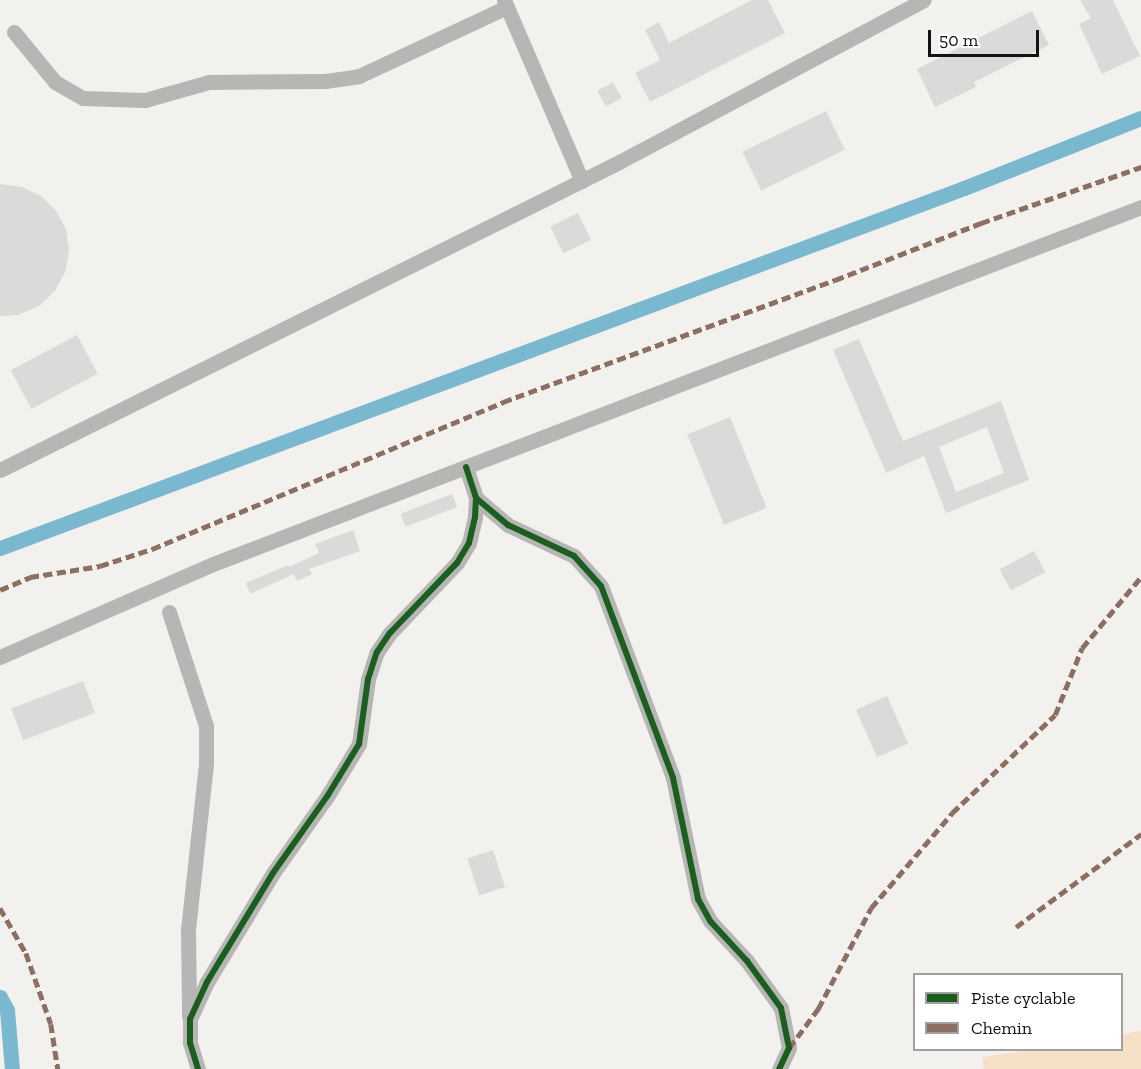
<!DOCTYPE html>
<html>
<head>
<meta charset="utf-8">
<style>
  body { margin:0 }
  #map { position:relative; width:1141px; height:1069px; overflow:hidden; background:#f3f1ee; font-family:"Zilla Slab",serif }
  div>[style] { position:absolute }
  .green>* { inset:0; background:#f7e0c8 }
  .canal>* { height:15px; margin:-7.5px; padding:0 7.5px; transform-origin:7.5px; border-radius:7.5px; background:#7ab8d0 }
  .building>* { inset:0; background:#dcdad8; transform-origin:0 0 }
  .minor>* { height:15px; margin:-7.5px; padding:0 7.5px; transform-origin:7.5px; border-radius:7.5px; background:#b6b6b4 }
  .quiet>* { height:4.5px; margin-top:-2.25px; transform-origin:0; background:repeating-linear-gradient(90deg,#8d6e63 0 9px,transparent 0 13.5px) }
  .cycleway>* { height:6px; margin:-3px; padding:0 3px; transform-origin:3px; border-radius:3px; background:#1b5e20 }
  span { translate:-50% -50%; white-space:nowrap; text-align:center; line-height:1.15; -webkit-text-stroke:4.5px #fff; paint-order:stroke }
  .legend { position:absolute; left:913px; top:973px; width:210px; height:78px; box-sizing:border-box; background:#fff; border:2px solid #a1a1a0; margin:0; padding:8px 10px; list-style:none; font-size:18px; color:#141312 }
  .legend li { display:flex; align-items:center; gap:12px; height:30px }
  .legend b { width:30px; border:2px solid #a1a1a0 }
  .scale { position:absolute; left:928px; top:30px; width:111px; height:27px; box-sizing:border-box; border:3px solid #141312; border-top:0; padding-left:8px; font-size:18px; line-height:21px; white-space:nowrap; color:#141312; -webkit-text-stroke:4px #fff; paint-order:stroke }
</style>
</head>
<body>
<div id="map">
  <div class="green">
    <i style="clip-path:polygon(1141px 1031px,1141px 1069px,984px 1069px,982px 1057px,1029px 1050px,1122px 1050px,1122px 1034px)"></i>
  </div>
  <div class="canal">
    <i style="left:0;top:548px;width:1029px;rotate:-20.48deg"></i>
    <i style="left:964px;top:188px;width:190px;rotate:-21.6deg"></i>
    <i style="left:0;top:997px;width:15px;rotate:62deg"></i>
    <i style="left:7px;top:1010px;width:59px;rotate:85.2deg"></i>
  </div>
  <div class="building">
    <i style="clip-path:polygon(752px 0,768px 0,785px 33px,650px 102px,635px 73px,660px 60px,645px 30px,659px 22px,669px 43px)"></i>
    <i style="clip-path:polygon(1080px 0,1113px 0,1140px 56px,1102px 74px,1079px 24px,1091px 18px)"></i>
    <i style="clip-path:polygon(1032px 11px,1049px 45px,974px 82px,976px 87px,935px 107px,917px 69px)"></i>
    <i style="left:613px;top:82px;width:18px;height:18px;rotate:61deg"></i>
    <i style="left:826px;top:111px;width:43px;height:93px;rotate:64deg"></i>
    <i style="clip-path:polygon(0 184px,22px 187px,41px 196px,56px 211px,66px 229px,69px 249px,66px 270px,55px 291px,39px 306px,18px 315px,0 316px)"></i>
    <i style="left:578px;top:213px;width:30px;height:31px;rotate:64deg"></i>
    <i style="left:77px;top:335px;width:44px;height:75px;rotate:62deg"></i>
    <i style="clip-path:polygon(evenodd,859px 339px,903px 441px,1001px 401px,1029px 480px,946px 513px,924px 456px,886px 473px,833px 350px,859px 339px,987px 427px,1004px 473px,956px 492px,939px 447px,987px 427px)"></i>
    <i style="left:730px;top:417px;width:98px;height:46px;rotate:68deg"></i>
    <i style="left:452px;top:494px;width:14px;height:55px;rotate:69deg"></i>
    <i style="clip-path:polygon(353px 530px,360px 551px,309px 569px,312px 574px,297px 581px,294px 574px,250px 594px,246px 583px,288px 565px,291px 571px,289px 567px,319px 553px,315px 544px)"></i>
    <i style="left:1034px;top:551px;width:24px;height:39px;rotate:62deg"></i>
    <i style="left:83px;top:681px;width:34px;height:77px;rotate:69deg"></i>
    <i style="left:887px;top:696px;width:52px;height:34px;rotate:66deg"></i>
    <i style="left:493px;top:850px;width:39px;height:27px;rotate:72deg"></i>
  </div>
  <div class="minor">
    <i style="left:504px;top:0;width:197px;rotate:66.7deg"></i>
    <i style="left:14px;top:32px;width:65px;rotate:50.6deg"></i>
    <i style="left:55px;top:82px;width:32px;rotate:30deg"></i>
    <i style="left:83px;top:98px;width:62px;rotate:1.8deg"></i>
    <i style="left:145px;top:100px;width:66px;rotate:-15.7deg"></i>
    <i style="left:209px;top:82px;width:116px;rotate:-0.5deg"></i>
    <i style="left:325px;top:81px;width:34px;rotate:-8deg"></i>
    <i style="left:359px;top:76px;width:163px;rotate:-25deg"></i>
    <i style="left:466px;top:467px;width:33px;rotate:72deg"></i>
    <i style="left:476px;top:498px;width:42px;rotate:40.2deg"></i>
    <i style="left:508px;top:525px;width:73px;rotate:25.2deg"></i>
    <i style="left:574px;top:556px;width:40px;rotate:48deg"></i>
    <i style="left:601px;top:586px;width:205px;rotate:69.4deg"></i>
    <i style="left:673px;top:778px;width:124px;rotate:78.3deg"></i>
    <i style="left:698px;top:899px;width:26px;rotate:61deg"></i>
    <i style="left:711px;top:922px;width:53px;rotate:47.3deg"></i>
    <i style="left:747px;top:961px;width:58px;rotate:54.1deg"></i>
    <i style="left:781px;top:1008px;width:41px;rotate:78.7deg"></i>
    <i style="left:789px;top:1048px;width:23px;rotate:115deg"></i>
    <i style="left:0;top:470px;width:691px;rotate:-26.45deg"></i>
    <i style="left:619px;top:162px;width:345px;rotate:-28deg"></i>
    <i style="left:169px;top:612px;width:120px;rotate:72deg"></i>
    <i style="left:206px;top:726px;width:38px;rotate:90deg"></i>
    <i style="left:206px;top:764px;width:166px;rotate:96.2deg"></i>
    <i style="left:188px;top:929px;width:87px;rotate:89.3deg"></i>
    <i style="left:0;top:657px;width:232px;rotate:-23.6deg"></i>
    <i style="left:213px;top:564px;width:994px;rotate:-21.04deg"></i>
    <i style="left:198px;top:1069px;width:27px;rotate:-107deg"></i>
    <i style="left:190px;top:1043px;width:24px;rotate:-90deg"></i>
    <i style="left:190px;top:1019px;width:41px;rotate:-65.3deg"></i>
    <i style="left:207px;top:982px;width:127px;rotate:-58.8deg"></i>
    <i style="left:273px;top:873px;width:95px;rotate:-54.8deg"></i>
    <i style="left:328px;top:795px;width:60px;rotate:-58.7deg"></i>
    <i style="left:359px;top:744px;width:66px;rotate:-82.1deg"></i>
    <i style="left:368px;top:679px;width:28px;rotate:-72deg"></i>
    <i style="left:377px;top:652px;width:23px;rotate:-56deg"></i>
    <i style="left:390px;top:633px;width:97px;rotate:-46.3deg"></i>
    <i style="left:457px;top:563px;width:23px;rotate:-59deg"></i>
    <i style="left:469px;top:543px;width:27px;rotate:-77deg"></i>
    <i style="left:475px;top:517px;width:19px;rotate:-87deg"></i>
  </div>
  <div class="quiet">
    <i style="left:0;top:590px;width:33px;rotate:-23deg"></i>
    <i style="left:30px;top:577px;width:71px;rotate:-8.9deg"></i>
    <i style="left:100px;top:566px;width:55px;rotate:-18.1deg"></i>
    <i style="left:152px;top:549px;width:381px;rotate:-22.7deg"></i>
    <i style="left:503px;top:402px;width:354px;rotate:-20.2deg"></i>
    <i style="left:835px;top:280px;width:157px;rotate:-21.3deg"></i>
    <i style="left:981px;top:223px;width:170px;rotate:-19.3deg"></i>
    <i style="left:0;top:908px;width:52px;rotate:60deg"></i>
    <i style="left:26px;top:953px;width:75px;rotate:70.6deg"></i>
    <i style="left:51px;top:1024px;width:46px;rotate:81.2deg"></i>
    <i style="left:1016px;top:927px;width:156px;rotate:-36.6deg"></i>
    <i style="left:789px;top:1048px;width:49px;rotate:-53.4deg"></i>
    <i style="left:818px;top:1009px;width:114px;rotate:-62.3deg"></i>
    <i style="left:871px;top:908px;width:125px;rotate:-49.5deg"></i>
    <i style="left:952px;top:813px;width:142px;rotate:-43.6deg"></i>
    <i style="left:1055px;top:715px;width:72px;rotate:-68.1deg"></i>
    <i style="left:1082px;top:648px;width:92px;rotate:-50.3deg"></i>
  </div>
  <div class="cycleway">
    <i style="left:466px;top:467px;width:33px;rotate:72deg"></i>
    <i style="left:476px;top:498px;width:42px;rotate:40.2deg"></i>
    <i style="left:508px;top:525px;width:73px;rotate:25.2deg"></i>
    <i style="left:574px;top:556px;width:40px;rotate:48deg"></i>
    <i style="left:601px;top:586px;width:205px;rotate:69.4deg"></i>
    <i style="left:673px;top:778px;width:124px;rotate:78.3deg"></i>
    <i style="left:698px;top:899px;width:26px;rotate:61deg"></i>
    <i style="left:711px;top:922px;width:53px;rotate:47.3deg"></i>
    <i style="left:747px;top:961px;width:58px;rotate:54.1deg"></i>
    <i style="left:781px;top:1008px;width:41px;rotate:78.7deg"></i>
    <i style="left:789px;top:1048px;width:23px;rotate:115deg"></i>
    <i style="left:198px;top:1069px;width:27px;rotate:-107deg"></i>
    <i style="left:190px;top:1043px;width:24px;rotate:-90deg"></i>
    <i style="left:190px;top:1019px;width:41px;rotate:-65.3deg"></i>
    <i style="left:207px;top:982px;width:127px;rotate:-58.8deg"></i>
    <i style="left:273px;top:873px;width:95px;rotate:-54.8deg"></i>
    <i style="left:328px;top:795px;width:60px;rotate:-58.7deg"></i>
    <i style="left:359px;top:744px;width:66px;rotate:-82.1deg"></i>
    <i style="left:368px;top:679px;width:28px;rotate:-72deg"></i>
    <i style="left:377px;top:652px;width:23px;rotate:-56deg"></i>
    <i style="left:390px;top:633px;width:97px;rotate:-46.3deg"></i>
    <i style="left:457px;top:563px;width:23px;rotate:-59deg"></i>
    <i style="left:469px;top:543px;width:27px;rotate:-77deg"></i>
    <i style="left:475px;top:517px;width:19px;rotate:-87deg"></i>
  </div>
  <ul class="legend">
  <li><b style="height:8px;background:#1b5e20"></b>Piste cyclable</li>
  <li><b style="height:8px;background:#8d6e63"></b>Chemin</li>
  </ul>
  <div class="scale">50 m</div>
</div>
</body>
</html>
